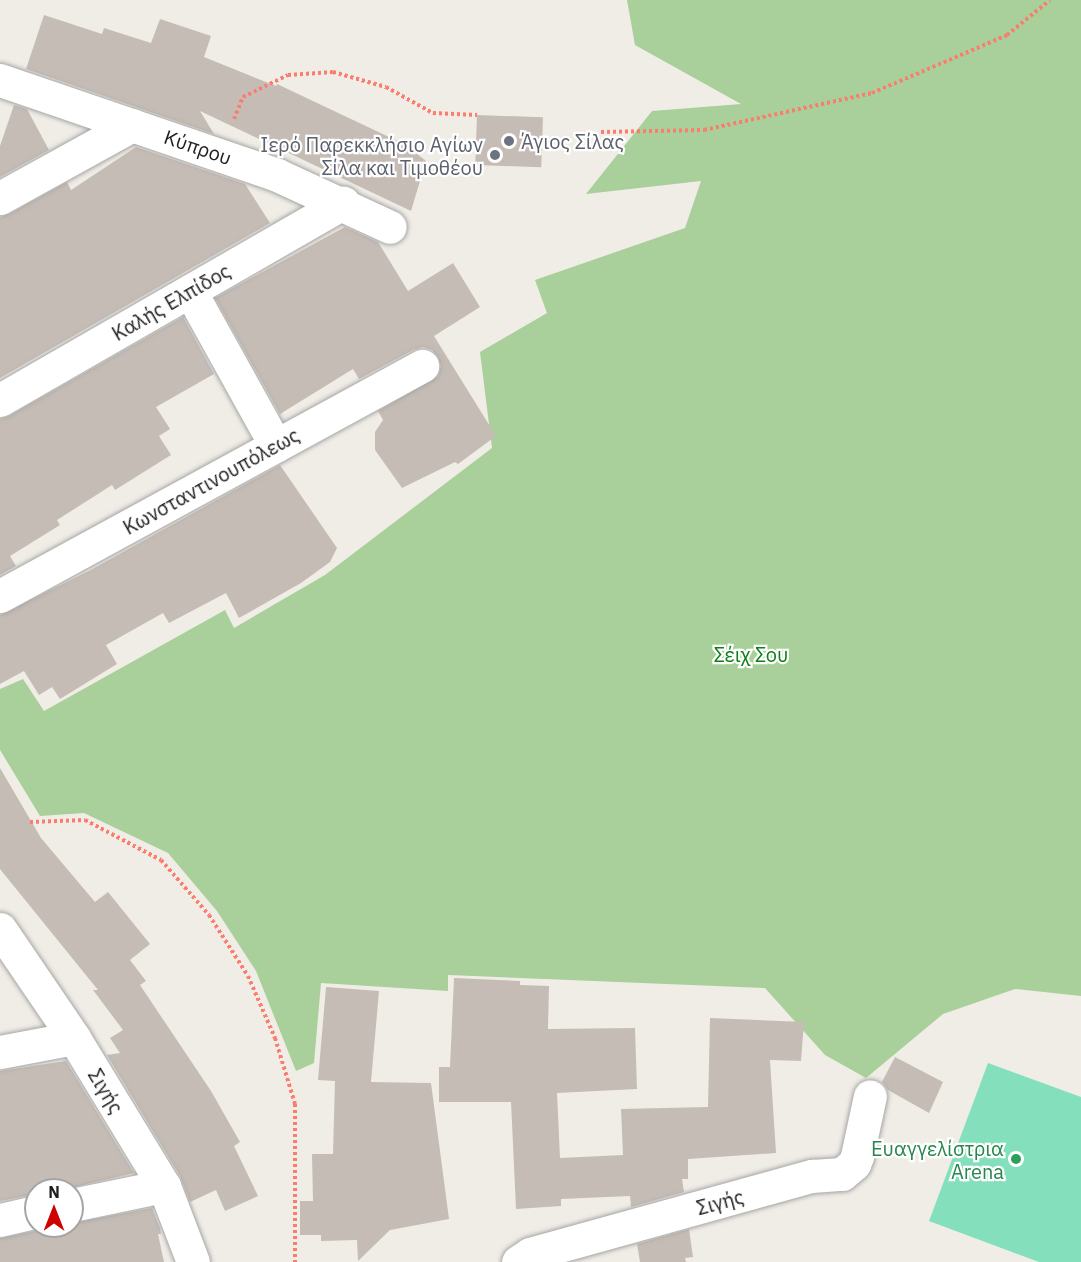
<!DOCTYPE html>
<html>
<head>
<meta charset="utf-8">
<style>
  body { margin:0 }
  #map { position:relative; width:1081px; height:1262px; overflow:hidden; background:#f0ede6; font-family:"IBM Plex Sans",sans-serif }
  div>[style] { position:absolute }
  .forest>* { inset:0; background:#a9cf9a }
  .pitch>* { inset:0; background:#84dfbd }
  .building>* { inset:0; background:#c5bcb5; transform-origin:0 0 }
  .path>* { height:4px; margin-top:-2px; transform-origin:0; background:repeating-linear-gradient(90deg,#fa7d6d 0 3px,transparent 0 6px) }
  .roads { filter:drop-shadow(0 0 2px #a6a6a6) drop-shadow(0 0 2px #a6a6a6) }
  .minor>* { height:33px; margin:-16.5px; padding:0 16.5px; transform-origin:16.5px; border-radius:16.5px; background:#fff }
  .dots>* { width:16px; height:16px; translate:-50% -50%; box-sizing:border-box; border:3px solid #fff; border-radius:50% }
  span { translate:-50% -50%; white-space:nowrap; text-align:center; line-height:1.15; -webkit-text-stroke:4.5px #fff; paint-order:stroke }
  .worship-label { font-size:20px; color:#5b616d }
  .left { translate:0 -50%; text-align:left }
  .right { translate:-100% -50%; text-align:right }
  .street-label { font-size:20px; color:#1f1f1f }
  .park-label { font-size:20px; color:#0c7f17 }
  .leisure-label { font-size:20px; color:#27864d }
  .north { position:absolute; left:24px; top:1178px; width:60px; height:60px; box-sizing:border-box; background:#fff; border:2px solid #a5a5a5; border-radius:50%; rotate:0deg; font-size:16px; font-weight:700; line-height:24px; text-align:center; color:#1f1f1f }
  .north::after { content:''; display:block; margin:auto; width:21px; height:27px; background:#ce0300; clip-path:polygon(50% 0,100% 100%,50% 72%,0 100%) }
</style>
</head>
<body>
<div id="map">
  <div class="forest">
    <i style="clip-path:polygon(627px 0,1081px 0,1081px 996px,1015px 989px,943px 1014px,866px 1078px,825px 1055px,765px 988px,448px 975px,448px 991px,321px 983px,314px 1063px,296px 1071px,256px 971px,217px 911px,168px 853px,84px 813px,40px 816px,0 750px,0 689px,23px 679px,44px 711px,225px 610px,234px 628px,325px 575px,492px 448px,480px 352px,547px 313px,535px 280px,685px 228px,701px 181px,586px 194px,652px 111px,741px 104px,635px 45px)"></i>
  </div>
  <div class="pitch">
    <i style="clip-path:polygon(988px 1063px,1081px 1097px,1081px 1262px,1039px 1262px,929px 1221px)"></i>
  </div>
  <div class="building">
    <i style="clip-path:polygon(44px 15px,102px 34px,104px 28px,151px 43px,160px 19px,211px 36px,204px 57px,276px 86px,277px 84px,406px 145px,426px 161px,411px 211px,200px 111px,214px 134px,26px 69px)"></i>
    <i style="clip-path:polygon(14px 105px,27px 109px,49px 150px,0 177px,0 146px)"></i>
    <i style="left:477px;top:115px;width:66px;height:50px;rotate:2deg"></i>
    <i style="clip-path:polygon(136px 147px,245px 184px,270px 223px,0 378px,0 217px,9px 214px,67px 182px,71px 190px)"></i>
    <i style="clip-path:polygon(345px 227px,378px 242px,408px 291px,453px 263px,480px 307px,434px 336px,496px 436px,458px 464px,455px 462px,402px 488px,375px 450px,375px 432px,383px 420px,378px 411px,438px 376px,441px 366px,438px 357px,432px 350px,423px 347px,413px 350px,359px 379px,353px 369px,280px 414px,215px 298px)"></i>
    <i style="clip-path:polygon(183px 317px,214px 374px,156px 407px,170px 429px,159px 436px,171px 455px,115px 490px,112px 485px,57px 520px,60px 525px,10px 556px,16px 566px,0 575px,0 419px,9px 416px)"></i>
    <i style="clip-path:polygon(280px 465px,337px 548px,330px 562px,301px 583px,239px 618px,226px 593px,169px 623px,163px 613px,106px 645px,117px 664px,60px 699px,52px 687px,39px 695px,24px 671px,0 684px,0 615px,89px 571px)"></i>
    <i style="clip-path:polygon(0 768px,41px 838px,95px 902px,108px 892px,150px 944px,130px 960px,146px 981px,140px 985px,211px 1091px,240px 1142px,234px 1146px,258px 1196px,225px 1211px,216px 1190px,190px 1202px,180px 1176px,107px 1055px,120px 1053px,110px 1038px,123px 1030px,93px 990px,98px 990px,0 869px)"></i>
    <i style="clip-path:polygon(454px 978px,520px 981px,520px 985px,549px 986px,548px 1029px,635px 1028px,637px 1089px,557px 1093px,560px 1158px,623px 1155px,621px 1109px,708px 1107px,710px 1018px,804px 1022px,801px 1061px,770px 1060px,776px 1153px,688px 1159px,688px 1179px,682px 1179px,684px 1192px,631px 1207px,630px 1196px,561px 1199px,561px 1206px,516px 1209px,511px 1102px,439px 1102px,439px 1067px,450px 1067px)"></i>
    <i style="clip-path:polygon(326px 987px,379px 991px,371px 1082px,431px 1083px,449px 1219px,390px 1230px,358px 1261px,357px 1240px,321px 1241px,321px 1235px,300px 1235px,300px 1201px,313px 1201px,312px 1154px,333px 1154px,335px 1081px,318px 1080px)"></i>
    <i style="clip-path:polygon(895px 1057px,943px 1082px,929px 1113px,888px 1090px,882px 1082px)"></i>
    <i style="clip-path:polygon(66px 1061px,134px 1173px,61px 1190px,36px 1190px,36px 1194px,0 1201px,0 1071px)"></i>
    <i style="clip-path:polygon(152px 1208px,160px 1228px,161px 1234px,158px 1234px,164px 1262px,0 1262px,0 1238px,40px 1230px,48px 1226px,72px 1226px,72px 1223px)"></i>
    <i style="clip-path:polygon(689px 1229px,693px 1257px,685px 1258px,686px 1262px,640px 1262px,637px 1244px)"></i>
  </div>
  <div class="path">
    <i style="left:234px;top:119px;width:24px;rotate:-68deg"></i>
    <i style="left:243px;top:97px;width:50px;rotate:-26.1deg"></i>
    <i style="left:288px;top:75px;width:45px;rotate:-3.8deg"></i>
    <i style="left:333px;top:72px;width:55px;rotate:15.8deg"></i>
    <i style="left:386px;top:87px;width:54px;rotate:29deg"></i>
    <i style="left:433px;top:113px;width:44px;rotate:2.6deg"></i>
    <i style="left:601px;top:132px;width:103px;rotate:-1.1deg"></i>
    <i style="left:704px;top:130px;width:172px;rotate:-12.4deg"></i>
    <i style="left:872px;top:93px;width:147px;rotate:-23.2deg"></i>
    <i style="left:1007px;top:35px;width:55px;rotate:-39.1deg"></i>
    <i style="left:30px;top:822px;width:55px;rotate:-2.1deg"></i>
    <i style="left:85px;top:820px;width:86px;rotate:27.8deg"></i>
    <i style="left:161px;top:860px;width:73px;rotate:48.9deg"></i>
    <i style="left:209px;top:915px;width:72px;rotate:57.4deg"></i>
    <i style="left:248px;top:976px;width:68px;rotate:66.5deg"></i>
    <i style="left:275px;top:1038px;width:69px;rotate:73.1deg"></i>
    <i style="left:295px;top:1104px;width:158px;rotate:90deg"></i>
  </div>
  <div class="roads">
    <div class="minor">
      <i style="left:0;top:80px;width:293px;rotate:18.9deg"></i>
      <i style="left:277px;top:175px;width:124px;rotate:24.7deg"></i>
      <i style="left:0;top:198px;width:151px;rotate:-28.9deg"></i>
      <i style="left:190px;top:291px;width:177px;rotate:61deg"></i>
      <i style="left:0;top:400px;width:396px;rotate:-29.9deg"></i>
      <i style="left:0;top:596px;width:481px;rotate:-28.6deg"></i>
      <i style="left:0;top:929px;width:132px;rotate:55.8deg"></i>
      <i style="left:74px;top:1038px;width:173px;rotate:58.7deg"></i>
      <i style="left:164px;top:1186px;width:81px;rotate:69.1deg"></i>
      <i style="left:0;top:1052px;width:75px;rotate:-10.7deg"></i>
      <i style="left:72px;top:1205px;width:94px;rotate:-11.7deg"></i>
      <i style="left:0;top:1220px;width:37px;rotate:-13deg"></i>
      <i style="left:518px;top:1262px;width:14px;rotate:-34deg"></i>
      <i style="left:530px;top:1254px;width:293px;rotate:-15.5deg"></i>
      <i style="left:812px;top:1176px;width:30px;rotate:-4deg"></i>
      <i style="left:842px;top:1174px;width:16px;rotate:-40deg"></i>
      <i style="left:854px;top:1164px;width:9px;rotate:-69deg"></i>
      <i style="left:857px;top:1156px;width:61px;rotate:-77.8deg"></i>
    </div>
  </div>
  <div class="dots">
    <i style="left:509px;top:141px;background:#6b7280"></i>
    <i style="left:495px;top:155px;background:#6b7280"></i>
    <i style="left:1016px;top:1159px;background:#2e9e5b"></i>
  </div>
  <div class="worship-label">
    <span class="left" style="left:521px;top:141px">Άγιος Σίλας</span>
    <span class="right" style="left:483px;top:156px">Ιερό Παρεκκλήσιο Αγίων<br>Σίλα και Τιμοθέου</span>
  </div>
  <div class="street-label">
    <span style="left:198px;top:147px;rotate:19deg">Κύπρου</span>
    <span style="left:171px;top:302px;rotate:-30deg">Καλής Ελπίδος</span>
    <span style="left:211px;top:481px;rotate:-29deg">Κωνσταντινουπόλεως</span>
    <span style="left:106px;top:1091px;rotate:59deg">Σιγής</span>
    <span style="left:720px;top:1202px;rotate:-15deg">Σιγής</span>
  </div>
  <div class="park-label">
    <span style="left:751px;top:654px">Σέιχ Σου</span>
  </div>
  <div class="leisure-label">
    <span class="right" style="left:1004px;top:1160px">Ευαγγελίστρια<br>Arena</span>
  </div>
  <div class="north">N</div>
</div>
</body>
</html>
